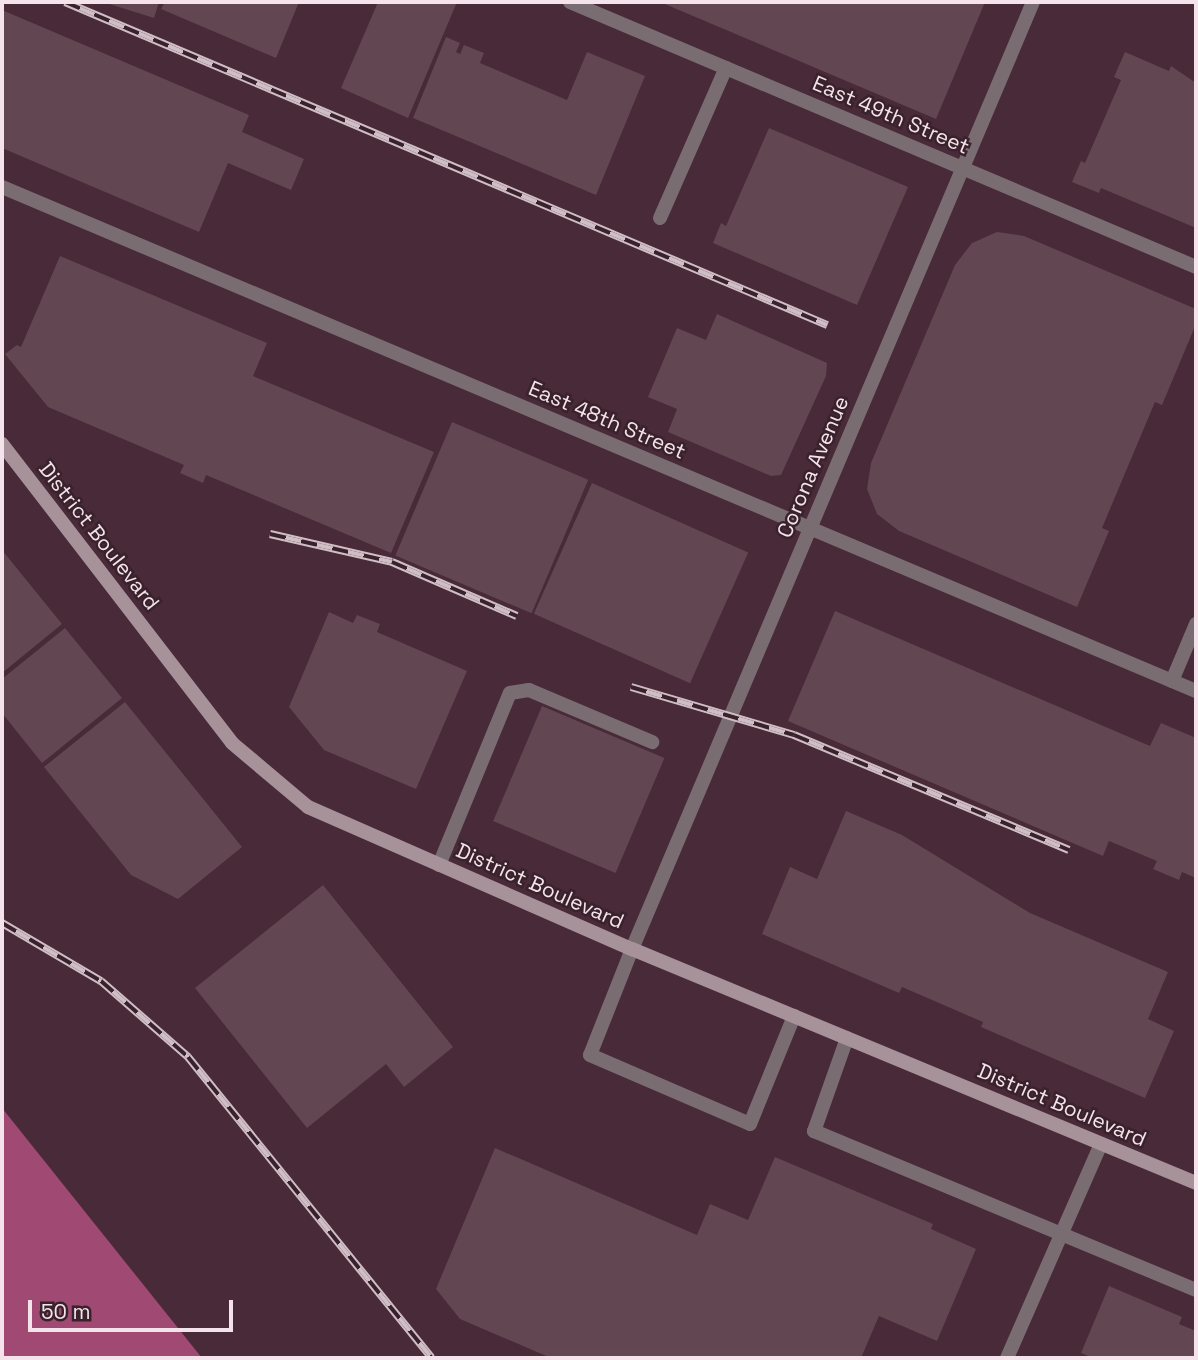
<!DOCTYPE html>
<html>
<head>
<meta charset="utf-8">
<style>
  body { margin:0 }
  #map { position:relative; width:1198px; height:1360px; overflow:hidden; background:#3a222d; font-family:"Space Grotesk",sans-serif }
  div>[style] { position:absolute }
  .built>* { inset:0; background:#482a38; transform-origin:0 0 }
  .water>* { inset:0; background:#a04973 }
  .building>* { inset:0; background:#624652; transform-origin:0 0 }
  .lane>* { height:14px; margin:-7px; padding:0 7px; transform-origin:7px; border-radius:7px; background:#7a6d72 }
  .street>* { height:14px; margin:-7px; padding:0 7px; transform-origin:7px; border-radius:7px; background:#7a6d72 }
  .secondary>* { height:14px; margin:-7px; padding:0 7px; transform-origin:7px; border-radius:7px; background:#a7929a }
  .rail>* { height:8px; margin-top:-4px; transform-origin:0; background:repeating-linear-gradient(90deg,#3a222d 0 16px,#d0bec6 0 32px); box-sizing:border-box; border-block:2px solid #d0bec6 }
  span { translate:-50% -50%; white-space:nowrap; text-align:center; line-height:1.15; -webkit-text-stroke:5px #3a222d; paint-order:stroke }
  .street-label { font-size:21px; color:#f4e3ea }
  .frame { position:absolute; inset:0; border:4px solid #f4e3ea; pointer-events:none }
  .scale { position:absolute; left:28px; top:1300px; width:205px; height:32px; box-sizing:border-box; border:4px solid #f4e3ea; border-top:0; padding-left:9px; font-size:21px; line-height:24px; white-space:nowrap; color:#f4e3ea; -webkit-text-stroke:5px #3a222d; paint-order:stroke }
</style>
</head>
<body>
<div id="map">
  <div class="built">
    <i style="left:2px;top:2px;width:1194px;height:1356px"></i>
  </div>
  <div class="water">
    <i style="clip-path:polygon(2px 1108px,202px 1358px,2px 1358px)"></i>
  </div>
  <div class="building">
    <i style="clip-path:polygon(103px 2px,159px 2px,154px 18px)"></i>
    <i style="clip-path:polygon(165px 2px,299px 2px,276px 58px,161px 9px)"></i>
    <i style="clip-path:polygon(378px 2px,457px 2px,408px 118px,341px 88px)"></i>
    <i style="clip-path:polygon(660px 2px,985px 2px,936px 119px)"></i>
    <i style="clip-path:polygon(2px 10px,249px 115px,242px 132px,304px 159px,291px 190px,228px 163px,199px 232px,2px 148px)"></i>
    <i style="clip-path:polygon(446px 37px,460px 43px,456px 52px,460px 54px,464px 45px,484px 53px,480px 63px,567px 100px,587px 52px,645px 76px,596px 195px,413px 118px)"></i>
    <i style="clip-path:polygon(1125px 52px,1169px 71px,1171px 66px,1196px 83px,1196px 228px,1101px 188px,1099px 193px,1072px 182px,1081px 161px,1085px 163px,1121px 80px,1114px 77px)"></i>
    <i style="clip-path:polygon(769px 128px,908px 187px,857px 305px,713px 243px,721px 223px,726px 226px)"></i>
    <i style="clip-path:polygon(997px 232px,1024px 236px,1196px 309px,1196px 324px,1162px 405px,1155px 402px,1102px 528px,1109px 531px,1077px 607px,899px 531px,877px 514px,867px 489px,871px 463px,955px 265px,972px 243px)"></i>
    <i style="clip-path:polygon(60px 256px,267px 343px,253px 376px,434px 452px,391px 553px,206px 475px,203px 483px,180px 473px,184px 465px,48px 407px,5px 354px,17px 345px,21px 347px)"></i>
    <i style="clip-path:polygon(717px 314px,827px 363px,826px 376px,781px 475px,771px 476px,668px 432px,677px 409px,648px 397px,677px 328px,706px 340px)"></i>
    <i style="left:452px;top:422px;width:148px;height:145px;rotate:23deg"></i>
    <i style="left:592px;top:483px;width:171px;height:143px;rotate:24deg"></i>
    <i style="clip-path:polygon(2px 550px,62px 624px,2px 673px)"></i>
    <i style="clip-path:polygon(835px 611px,1150px 746px,1161px 723px,1196px 738px,1196px 878px,1182px 872px,1179px 880px,1153px 869px,1157px 861px,1109px 841px,1103px 856px,788px 721px)"></i>
    <i style="clip-path:polygon(329px 612px,353px 623px,357px 615px,380px 624px,377px 632px,467px 671px,416px 789px,324px 750px,289px 707px)"></i>
    <i style="clip-path:polygon(65px 628px,122px 698px,42px 763px,2px 713px,2px 679px)"></i>
    <i style="clip-path:polygon(125px 702px,242px 847px,178px 899px,131px 875px,44px 767px)"></i>
    <i style="left:542px;top:706px;width:133px;height:125px;rotate:23deg"></i>
    <i style="clip-path:polygon(846px 811px,902px 835px,1030px 913px,1168px 972px,1148px 1019px,1174px 1031px,1145px 1098px,981px 1027px,983px 1022px,902px 987px,899px 993px,762px 934px,790px 867px,817px 879px)"></i>
    <i style="clip-path:polygon(323px 885px,453px 1047px,404px 1087px,386px 1064px,307px 1128px,195px 988px)"></i>
    <i style="clip-path:polygon(495px 1148px,697px 1235px,710px 1204px,748px 1220px,775px 1157px,933px 1224px,931px 1229px,976px 1249px,937px 1341px,879px 1316px,861px 1358px,551px 1358px,460px 1319px,436px 1289px)"></i>
    <i style="clip-path:polygon(1109px 1286px,1182px 1317px,1179px 1324px,1196px 1331px,1196px 1358px,1093px 1358px,1081px 1353px)"></i>
  </div>
  <div class="lane">
    <i style="left:660px;top:218px;width:164px;rotate:-66.3deg"></i>
    <i style="left:1172px;top:681px;width:62px;rotate:-67.2deg"></i>
    <i style="left:439px;top:865px;width:186px;rotate:-67.6deg"></i>
    <i style="left:510px;top:693px;width:19px;rotate:-9deg"></i>
    <i style="left:529px;top:690px;width:134px;rotate:22.9deg"></i>
    <i style="left:632px;top:949px;width:114px;rotate:111.6deg"></i>
    <i style="left:590px;top:1055px;width:174px;rotate:23.3deg"></i>
    <i style="left:750px;top:1124px;width:117px;rotate:-67.8deg"></i>
    <i style="left:847px;top:1038px;width:99px;rotate:109.5deg"></i>
    <i style="left:814px;top:1131px;width:414px;rotate:22.6deg"></i>
    <i style="left:1007px;top:1358px;width:234px;rotate:-66.3deg"></i>
  </div>
  <div class="street">
    <i style="left:570px;top:2px;width:680px;rotate:22.94deg"></i>
    <i style="left:2px;top:187px;width:1296px;rotate:22.89deg"></i>
    <i style="left:632px;top:949px;width:1028px;rotate:-67.05deg"></i>
  </div>
  <div class="secondary">
    <i style="left:2px;top:444px;width:377px;rotate:52.4deg"></i>
    <i style="left:232px;top:743px;width:99px;rotate:40.1deg"></i>
    <i style="left:308px;top:807px;width:354px;rotate:23.7deg"></i>
    <i style="left:632px;top:949px;width:611px;rotate:22.53deg"></i>
  </div>
  <div class="rail">
    <i style="left:65px;top:2px;width:828px;rotate:22.97deg"></i>
    <i style="left:270px;top:534px;width:125px;rotate:12.9deg"></i>
    <i style="left:392px;top:562px;width:136px;rotate:23.4deg"></i>
    <i style="left:631px;top:687px;width:170px;rotate:16.4deg"></i>
    <i style="left:794px;top:735px;width:298px;rotate:22.7deg"></i>
    <i style="left:2px;top:923px;width:115px;rotate:30.4deg"></i>
    <i style="left:101px;top:981px;width:116px;rotate:41.1deg"></i>
    <i style="left:188px;top:1057px;width:387px;rotate:51deg"></i>
  </div>
  <div class="street-label">
    <span style="left:891px;top:115px;rotate:23deg">East 49th Street</span>
    <span style="left:607px;top:420px;rotate:23deg">East 48th Street</span>
    <span style="left:813px;top:467px;rotate:-67deg">Corona Avenue</span>
    <span style="left:99px;top:536px;rotate:52deg">District Boulevard</span>
    <span style="left:540px;top:886px;rotate:24deg">District Boulevard</span>
    <span style="left:1062px;top:1105px;rotate:23deg">District Boulevard</span>
  </div>
  <div class="frame"></div>
  <div class="scale">50 m</div>
</div>
</body>
</html>
